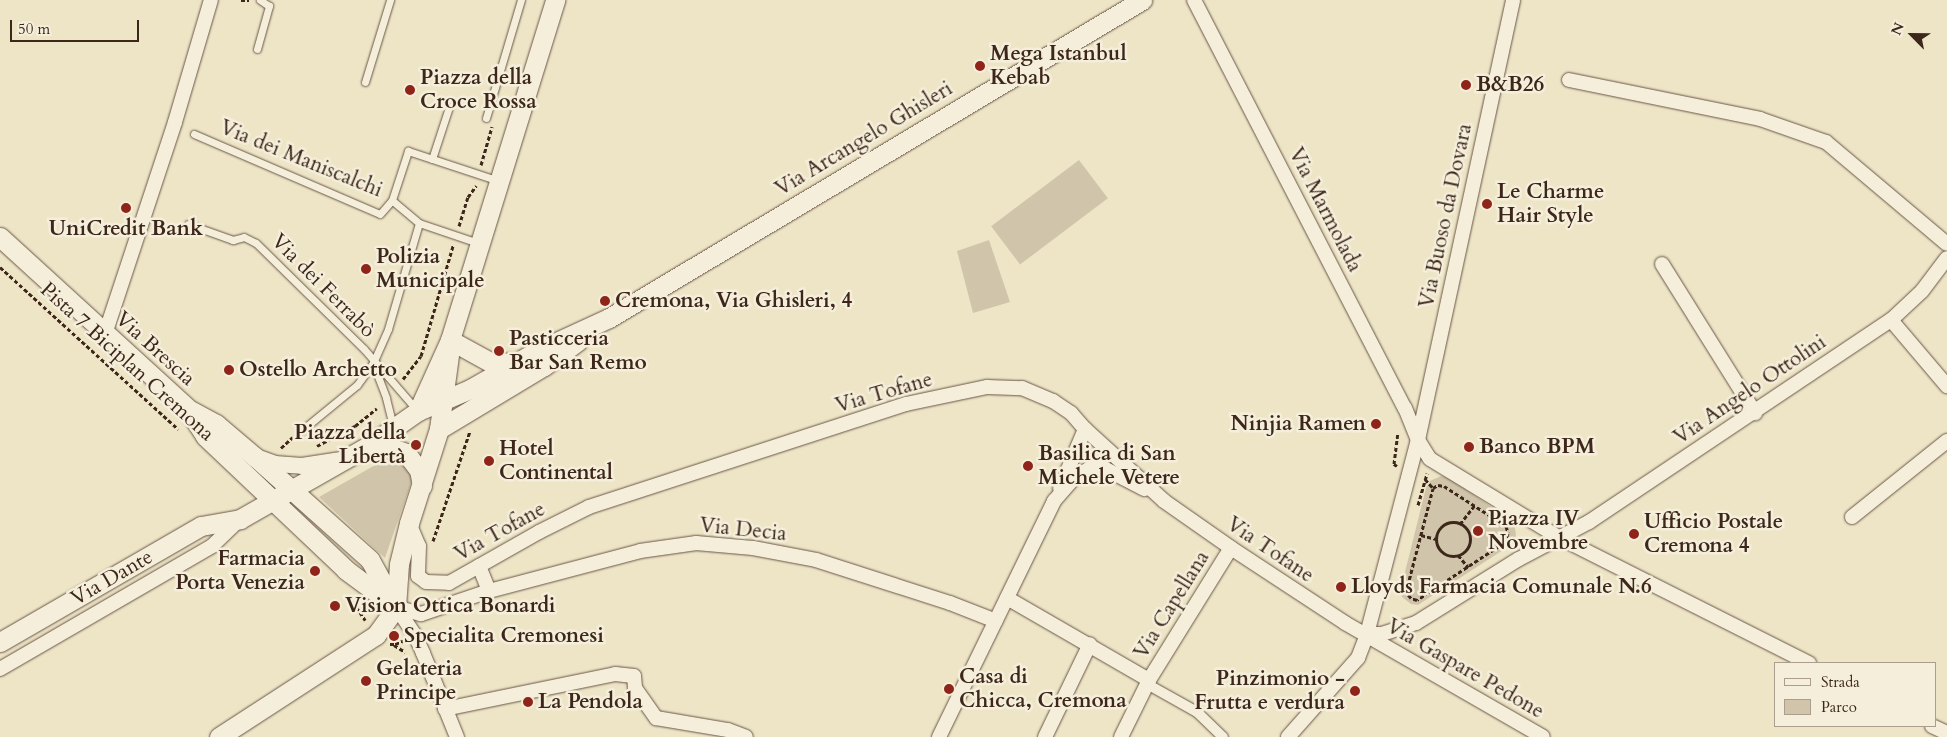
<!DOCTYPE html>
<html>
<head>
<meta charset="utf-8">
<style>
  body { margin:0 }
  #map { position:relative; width:1947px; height:737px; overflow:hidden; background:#eee5c7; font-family:Cardo,serif }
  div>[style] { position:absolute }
  .green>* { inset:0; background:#d0c5aa; transform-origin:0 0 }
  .path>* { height:3px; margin-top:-1.5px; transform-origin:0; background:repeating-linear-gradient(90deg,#3d271b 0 4px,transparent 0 6.5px) }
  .path>.ring { margin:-1.5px; padding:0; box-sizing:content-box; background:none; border:3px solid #3d271b; border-radius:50% }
  .roads { filter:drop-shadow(0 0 1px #695646) drop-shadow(0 0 1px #695646) }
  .service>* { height:7px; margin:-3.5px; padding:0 3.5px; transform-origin:3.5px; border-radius:3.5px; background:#f4eedb }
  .pedestrian>* { height:10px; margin:-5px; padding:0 5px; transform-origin:5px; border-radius:5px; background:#f4eedb }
  .minor>* { height:14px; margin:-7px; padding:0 7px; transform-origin:7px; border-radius:7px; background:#f4eedb }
  .tertiary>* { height:16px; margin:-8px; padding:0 8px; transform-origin:8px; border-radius:8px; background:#f4eedb }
  .secondary>* { height:19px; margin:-9.5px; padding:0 9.5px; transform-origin:9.5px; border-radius:9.5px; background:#f4eedb }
  .dots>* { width:14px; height:14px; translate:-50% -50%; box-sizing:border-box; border:2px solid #f4eedb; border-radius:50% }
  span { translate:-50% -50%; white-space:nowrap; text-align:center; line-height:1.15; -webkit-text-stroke:5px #f4eedb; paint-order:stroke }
  .poi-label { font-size:21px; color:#3d271b; font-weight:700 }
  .left { translate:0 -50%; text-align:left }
  .right { translate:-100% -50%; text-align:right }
  .street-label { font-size:21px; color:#3d271b }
  .legend { position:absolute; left:1774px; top:662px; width:162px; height:65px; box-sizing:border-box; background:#f4eedb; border:1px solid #ab9e8e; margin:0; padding:6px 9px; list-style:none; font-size:15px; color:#3d271b }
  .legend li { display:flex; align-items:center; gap:10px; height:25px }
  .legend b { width:25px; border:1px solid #ab9e8e }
  .north { position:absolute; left:1887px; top:10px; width:50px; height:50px; -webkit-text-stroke:4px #f4eedb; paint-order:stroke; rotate:293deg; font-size:14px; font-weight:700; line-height:20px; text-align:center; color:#3d271b }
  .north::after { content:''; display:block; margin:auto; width:18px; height:22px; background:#3d271b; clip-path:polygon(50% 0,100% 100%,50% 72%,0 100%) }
  .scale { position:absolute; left:10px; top:20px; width:129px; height:22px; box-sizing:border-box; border:2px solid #3d271b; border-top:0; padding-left:6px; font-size:15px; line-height:18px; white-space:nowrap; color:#3d271b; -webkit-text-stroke:4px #f4eedb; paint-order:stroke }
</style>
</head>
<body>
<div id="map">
  <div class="green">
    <i style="left:1079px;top:160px;width:48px;height:110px;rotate:53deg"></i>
    <i style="clip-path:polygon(989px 240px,1010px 302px,973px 313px,957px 251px)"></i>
    <i style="clip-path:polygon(391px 456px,408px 463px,412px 480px,385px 558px,319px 497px)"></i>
    <i style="clip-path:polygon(1441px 476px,1449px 478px,1509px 519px,1514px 523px,1516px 534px,1514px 543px,1418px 605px,1411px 604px,1402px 597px,1400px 592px,1426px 488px,1430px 481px)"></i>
  </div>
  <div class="path">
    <i style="left:241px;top:0;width:8px"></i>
    <i style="left:481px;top:165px;width:40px;rotate:-74deg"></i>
    <i style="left:459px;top:226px;width:30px;rotate:-73deg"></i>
    <i style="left:468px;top:197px;width:14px;rotate:-54deg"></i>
    <i style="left:0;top:267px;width:241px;rotate:42.3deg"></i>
    <i style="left:403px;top:379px;width:29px;rotate:-52deg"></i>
    <i style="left:421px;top:356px;width:115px;rotate:-73.8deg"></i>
    <i style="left:317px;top:446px;width:43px;rotate:-27.8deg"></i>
    <i style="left:355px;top:426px;width:28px;rotate:-39deg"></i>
    <i style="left:281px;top:448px;width:16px;rotate:-43deg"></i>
    <i style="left:1397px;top:466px;width:4px;rotate:-146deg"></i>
    <i style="left:1394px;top:464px;width:32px;rotate:-83deg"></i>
    <i style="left:1425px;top:479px;width:12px;rotate:48deg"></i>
    <i style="left:1438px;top:485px;width:6px;rotate:9deg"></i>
    <i style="left:1444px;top:486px;width:74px;rotate:32.8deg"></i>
    <i style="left:1506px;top:526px;width:7px;rotate:74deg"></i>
    <i style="left:1508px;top:533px;width:9px;rotate:108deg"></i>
    <i style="left:1505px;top:542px;width:105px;rotate:146.6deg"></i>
    <i style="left:1417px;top:600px;width:6px;rotate:-162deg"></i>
    <i style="left:1411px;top:598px;width:8px;rotate:-130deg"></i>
    <i style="left:1406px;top:592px;width:107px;rotate:-75.4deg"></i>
    <i style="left:1433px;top:488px;width:6px;rotate:-31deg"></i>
    <i style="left:1418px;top:505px;width:33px;rotate:-74deg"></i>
    <i class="ring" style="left:1436px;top:522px;width:31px;height:31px"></i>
    <i style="left:1460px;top:524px;width:23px;rotate:-52deg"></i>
    <i style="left:1421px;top:535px;width:16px;rotate:15deg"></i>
    <i style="left:433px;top:541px;width:116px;rotate:-71.4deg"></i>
    <i style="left:1458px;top:555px;width:16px;rotate:50deg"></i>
    <i style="left:349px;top:596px;width:29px;rotate:56deg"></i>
    <i style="left:390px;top:644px;width:5px"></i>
    <i style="left:395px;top:644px;width:9px;rotate:-21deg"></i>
    <i style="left:394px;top:645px;width:13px;rotate:32deg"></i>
  </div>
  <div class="roads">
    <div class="service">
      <i style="left:257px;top:49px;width:45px;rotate:-74.4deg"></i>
      <i style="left:269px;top:6px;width:11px;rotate:-146deg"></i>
      <i style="left:365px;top:82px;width:86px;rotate:-73deg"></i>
      <i style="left:486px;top:118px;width:123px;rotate:-73.5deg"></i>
      <i style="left:194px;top:134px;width:202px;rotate:23.3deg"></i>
      <i style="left:380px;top:214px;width:18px;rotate:-49deg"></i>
      <i style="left:432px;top:159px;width:55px;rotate:-71.9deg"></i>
      <i style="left:419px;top:223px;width:62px;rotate:18.7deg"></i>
      <i style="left:188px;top:224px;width:48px;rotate:19.6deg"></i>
      <i style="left:233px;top:240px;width:11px;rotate:-15deg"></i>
      <i style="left:244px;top:237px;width:13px;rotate:27deg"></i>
      <i style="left:256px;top:243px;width:151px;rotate:44.5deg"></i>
      <i style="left:364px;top:349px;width:79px;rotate:49.1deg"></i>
      <i style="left:374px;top:366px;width:34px;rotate:69deg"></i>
      <i style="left:386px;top:398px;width:30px;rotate:76deg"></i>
      <i style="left:302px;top:430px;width:71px;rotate:-39.3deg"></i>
      <i style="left:357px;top:385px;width:27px;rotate:-54deg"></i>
      <i style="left:373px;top:363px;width:37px;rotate:-66deg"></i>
      <i style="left:388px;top:329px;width:110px;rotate:-73.7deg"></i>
      <i style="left:419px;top:223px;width:35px;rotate:-140deg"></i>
      <i style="left:392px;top:200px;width:52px;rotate:-71.9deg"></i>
      <i style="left:408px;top:151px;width:96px;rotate:18.2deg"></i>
    </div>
    <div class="pedestrian">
      <i style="left:1147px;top:684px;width:57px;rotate:29.2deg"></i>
      <i style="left:1197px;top:712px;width:36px;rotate:44deg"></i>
    </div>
    <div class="minor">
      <i style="left:1194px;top:0;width:459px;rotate:62.7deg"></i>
      <i style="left:1405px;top:408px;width:35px;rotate:68deg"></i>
      <i style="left:1418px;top:440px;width:22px;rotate:58deg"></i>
      <i style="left:1430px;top:459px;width:152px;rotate:31.3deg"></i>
      <i style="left:1560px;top:538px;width:279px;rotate:26.7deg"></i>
      <i style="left:1569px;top:80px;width:195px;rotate:11.5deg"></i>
      <i style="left:1760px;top:119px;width:70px;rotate:19.2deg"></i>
      <i style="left:1826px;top:142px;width:158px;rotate:40.1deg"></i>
      <i style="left:1662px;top:264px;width:176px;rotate:58deg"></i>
      <i style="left:1891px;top:320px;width:87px;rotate:49.7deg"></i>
      <i style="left:105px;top:334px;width:223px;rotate:-71.7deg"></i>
      <i style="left:175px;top:122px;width:127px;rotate:-73.6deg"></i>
      <i style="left:1060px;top:488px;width:64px;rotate:-67deg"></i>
      <i style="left:1852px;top:517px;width:122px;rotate:-38.7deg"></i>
      <i style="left:409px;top:523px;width:25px;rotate:67deg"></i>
      <i style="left:419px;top:546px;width:30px;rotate:92deg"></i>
      <i style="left:418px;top:576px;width:10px;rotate:37deg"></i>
      <i style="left:426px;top:582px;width:23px;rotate:2deg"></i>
      <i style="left:449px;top:583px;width:103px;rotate:-29.5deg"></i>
      <i style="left:539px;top:532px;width:56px;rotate:-26.6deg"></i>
      <i style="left:589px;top:507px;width:333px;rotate:-18deg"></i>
      <i style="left:906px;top:404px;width:83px;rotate:-11.9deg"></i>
      <i style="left:987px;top:387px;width:35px;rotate:2deg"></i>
      <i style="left:1022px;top:388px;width:34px;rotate:23deg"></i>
      <i style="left:1053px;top:401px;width:22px;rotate:34deg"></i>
      <i style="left:1071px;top:413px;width:21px;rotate:49deg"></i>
      <i style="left:1085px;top:429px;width:107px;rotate:42.3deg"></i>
      <i style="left:1164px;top:501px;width:82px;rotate:35deg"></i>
      <i style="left:1231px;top:548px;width:136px;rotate:33.3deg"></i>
      <i style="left:1345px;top:623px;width:228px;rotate:29.9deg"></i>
      <i style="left:479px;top:566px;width:27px;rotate:68deg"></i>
      <i style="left:1007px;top:598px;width:164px;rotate:30deg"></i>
      <i style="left:396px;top:607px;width:26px;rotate:16deg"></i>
      <i style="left:421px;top:614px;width:72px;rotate:-18.7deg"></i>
      <i style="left:489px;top:591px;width:156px;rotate:-14.8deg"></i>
      <i style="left:640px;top:551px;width:57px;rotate:-8.1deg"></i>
      <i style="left:696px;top:543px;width:57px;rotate:5deg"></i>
      <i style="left:753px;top:548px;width:64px;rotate:10.8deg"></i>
      <i style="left:816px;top:560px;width:141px;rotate:17.8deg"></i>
      <i style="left:950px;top:603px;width:49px;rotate:21.4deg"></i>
      <i style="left:396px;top:607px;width:34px;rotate:56deg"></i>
      <i style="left:415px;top:635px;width:20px;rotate:66deg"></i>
      <i style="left:423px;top:653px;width:91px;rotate:68deg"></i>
      <i style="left:1367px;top:634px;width:15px"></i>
      <i style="left:1382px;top:634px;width:36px;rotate:-18deg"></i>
      <i style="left:1416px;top:623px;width:121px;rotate:-31.9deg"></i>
      <i style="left:1519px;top:559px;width:79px;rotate:-27.9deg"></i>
      <i style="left:1589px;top:522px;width:363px;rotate:-33.8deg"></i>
      <i style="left:1891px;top:320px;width:42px;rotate:-43.1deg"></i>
      <i style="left:1922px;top:291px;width:41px;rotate:-52.9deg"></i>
      <i style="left:0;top:669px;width:245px;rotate:-30.1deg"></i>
      <i style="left:212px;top:546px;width:39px;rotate:-44deg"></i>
      <i style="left:445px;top:709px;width:174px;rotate:-11.6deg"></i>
      <i style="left:615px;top:674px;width:19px;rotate:6deg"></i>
      <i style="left:634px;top:676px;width:12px;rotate:85deg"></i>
      <i style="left:635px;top:688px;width:37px;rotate:55deg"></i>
      <i style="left:656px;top:718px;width:73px;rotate:9.5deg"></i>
      <i style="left:728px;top:730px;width:19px;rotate:21deg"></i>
      <i style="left:1932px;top:726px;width:17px;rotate:25deg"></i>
      <i style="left:939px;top:737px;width:263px;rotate:-64deg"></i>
      <i style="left:1054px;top:501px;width:28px;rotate:-49deg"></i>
      <i style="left:1072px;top:480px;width:22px;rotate:-34deg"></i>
      <i style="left:1090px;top:468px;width:10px;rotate:-11deg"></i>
      <i style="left:1100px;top:466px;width:50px;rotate:27.6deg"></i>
      <i style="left:1045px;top:737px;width:103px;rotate:-64.2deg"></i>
      <i style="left:1121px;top:737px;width:64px;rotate:-63.8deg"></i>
      <i style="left:1149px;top:680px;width:155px;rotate:-58.2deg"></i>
      <i style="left:1288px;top:737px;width:106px;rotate:-48.5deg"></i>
      <i style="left:1358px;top:658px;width:26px;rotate:-69deg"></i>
      <i style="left:1367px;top:634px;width:201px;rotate:-75.3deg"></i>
      <i style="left:1418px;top:440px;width:450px;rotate:-77.8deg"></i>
    </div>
    <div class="tertiary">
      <i style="left:256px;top:457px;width:20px;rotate:20deg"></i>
      <i style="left:275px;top:464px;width:27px;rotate:4deg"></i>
      <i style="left:302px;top:466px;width:38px;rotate:-9deg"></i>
    </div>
    <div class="secondary">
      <i style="left:0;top:237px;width:253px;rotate:42.4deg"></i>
      <i style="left:187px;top:408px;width:33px;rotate:57deg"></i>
      <i style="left:205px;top:436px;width:195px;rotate:43.5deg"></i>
      <i style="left:346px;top:570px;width:62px;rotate:36.5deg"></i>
      <i style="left:450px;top:340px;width:48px;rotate:28.7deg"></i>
      <i style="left:492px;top:363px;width:23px;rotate:-2deg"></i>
      <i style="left:188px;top:409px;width:32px;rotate:28deg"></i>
      <i style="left:216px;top:424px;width:51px;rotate:40.2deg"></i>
      <i style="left:255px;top:457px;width:154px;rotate:41.8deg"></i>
      <i style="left:370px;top:560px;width:48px;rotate:61.3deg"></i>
      <i style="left:418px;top:411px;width:78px;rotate:-65.7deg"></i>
      <i style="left:450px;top:340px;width:356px;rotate:-72.8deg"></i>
      <i style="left:439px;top:429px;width:122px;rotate:-31deg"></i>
      <i style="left:544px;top:366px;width:42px;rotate:-36.3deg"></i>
      <i style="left:368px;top:446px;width:21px;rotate:3deg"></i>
      <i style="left:389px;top:447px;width:18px;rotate:19deg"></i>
      <i style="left:406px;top:453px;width:21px;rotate:53deg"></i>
      <i style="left:419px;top:470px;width:16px;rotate:79deg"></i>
      <i style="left:396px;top:607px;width:43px;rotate:-86deg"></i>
      <i style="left:399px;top:564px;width:42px;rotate:-76.3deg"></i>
      <i style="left:409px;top:523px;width:99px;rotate:-72.3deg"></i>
      <i style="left:439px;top:429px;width:75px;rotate:-82.3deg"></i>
      <i style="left:0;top:642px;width:232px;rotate:-30deg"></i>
      <i style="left:201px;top:526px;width:40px;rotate:-10deg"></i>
      <i style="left:240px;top:519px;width:147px;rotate:-29.7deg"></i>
      <i style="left:368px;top:446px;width:61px;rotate:-35deg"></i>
      <i style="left:418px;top:411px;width:56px;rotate:-22.9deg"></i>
      <i style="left:470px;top:389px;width:75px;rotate:-29.6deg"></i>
      <i style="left:535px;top:352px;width:81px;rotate:-24.7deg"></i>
      <i style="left:609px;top:318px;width:621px;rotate:-30.82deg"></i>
      <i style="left:219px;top:737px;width:187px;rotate:-33deg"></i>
      <i style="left:376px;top:635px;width:34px;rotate:-54deg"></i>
    </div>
  </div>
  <div class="dots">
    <i style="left:980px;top:66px;background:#8f2418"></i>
    <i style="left:1466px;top:85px;background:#8f2418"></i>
    <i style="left:410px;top:90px;background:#8f2418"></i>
    <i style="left:1487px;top:204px;background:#8f2418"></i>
    <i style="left:126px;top:208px;background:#8f2418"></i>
    <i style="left:366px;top:269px;background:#8f2418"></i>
    <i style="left:605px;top:301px;background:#8f2418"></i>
    <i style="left:499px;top:351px;background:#8f2418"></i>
    <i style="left:229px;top:370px;background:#8f2418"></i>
    <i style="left:1376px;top:424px;background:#8f2418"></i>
    <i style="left:416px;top:445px;background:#8f2418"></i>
    <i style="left:1469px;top:447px;background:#8f2418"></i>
    <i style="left:489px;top:461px;background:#8f2418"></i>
    <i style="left:1028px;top:466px;background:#8f2418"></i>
    <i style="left:1478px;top:531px;background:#8f2418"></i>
    <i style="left:1634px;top:534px;background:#8f2418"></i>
    <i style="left:315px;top:571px;background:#8f2418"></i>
    <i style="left:1341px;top:587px;background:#8f2418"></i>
    <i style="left:335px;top:606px;background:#8f2418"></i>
    <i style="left:394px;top:636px;background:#8f2418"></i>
    <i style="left:366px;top:681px;background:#8f2418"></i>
    <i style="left:949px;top:689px;background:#8f2418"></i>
    <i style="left:1355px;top:691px;background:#8f2418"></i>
    <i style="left:528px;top:702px;background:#8f2418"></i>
  </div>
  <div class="poi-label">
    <span class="left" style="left:990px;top:66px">Mega Istanbul<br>Kebab</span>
    <span class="left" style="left:420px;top:90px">Piazza della<br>Croce Rossa</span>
    <span class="left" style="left:1476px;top:85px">B&amp;B26</span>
    <span class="left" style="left:1497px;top:204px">Le Charme<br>Hair Style</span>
    <span style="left:126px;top:229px">UniCredit Bank</span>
    <span class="left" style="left:376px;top:269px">Polizia<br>Municipale</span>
    <span class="left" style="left:615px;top:301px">Cremona, Via Ghisleri, 4</span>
    <span class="left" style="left:509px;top:351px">Pasticceria<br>Bar San Remo</span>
    <span class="left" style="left:239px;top:370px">Ostello Archetto</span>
    <span class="right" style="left:1366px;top:424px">Ninjia Ramen</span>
    <span class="right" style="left:406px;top:445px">Piazza della<br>Libertà</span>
    <span class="left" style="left:1479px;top:447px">Banco BPM</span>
    <span class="left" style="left:499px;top:461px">Hotel<br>Continental</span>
    <span class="left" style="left:1038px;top:466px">Basilica di San<br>Michele Vetere</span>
    <span class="left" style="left:1488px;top:531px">Piazza IV<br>Novembre</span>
    <span class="left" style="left:1644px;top:534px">Ufficio Postale<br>Cremona 4</span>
    <span class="right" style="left:305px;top:571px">Farmacia<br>Porta Venezia</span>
    <span class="left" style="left:1351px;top:587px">Lloyds Farmacia Comunale N.6</span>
    <span class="left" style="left:345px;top:606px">Vision Ottica Bonardi</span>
    <span class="left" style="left:404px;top:636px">Specialita Cremonesi</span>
    <span class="left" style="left:376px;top:681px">Gelateria<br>Principe</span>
    <span class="left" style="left:959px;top:689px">Casa di<br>Chicca, Cremona</span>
    <span class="right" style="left:1345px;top:691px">Pinzimonio -<br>Frutta e verdura</span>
    <span class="left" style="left:538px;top:702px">La Pendola</span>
  </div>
  <div class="street-label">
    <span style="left:864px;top:139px;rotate:-31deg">Via Arcangelo Ghisleri</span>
    <span style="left:301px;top:159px;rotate:22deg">Via dei Maniscalchi</span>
    <span style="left:1325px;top:210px;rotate:63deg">Via Marmolada</span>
    <span style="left:1446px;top:216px;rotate:-78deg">Via Buoso da Dovara</span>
    <span style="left:323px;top:286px;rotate:45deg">Via dei Ferrabò</span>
    <span style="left:155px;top:349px;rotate:42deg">Via Brescia</span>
    <span style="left:127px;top:362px;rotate:42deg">Pista 7 Biciplan Cremona</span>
    <span style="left:1750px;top:390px;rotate:-34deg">Via Angelo Ottolini</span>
    <span style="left:884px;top:393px;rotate:-16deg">Via Tofane</span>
    <span style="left:743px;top:530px;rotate:6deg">Via Decia</span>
    <span style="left:500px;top:532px;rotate:-29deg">Via Tofane</span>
    <span style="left:1270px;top:550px;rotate:34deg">Via Tofane</span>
    <span style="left:112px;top:578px;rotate:-30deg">Via Dante</span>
    <span style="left:1172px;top:605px;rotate:-58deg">Via Capellana</span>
    <span style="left:1465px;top:669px;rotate:30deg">Via Gaspare Pedone</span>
  </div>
  <ul class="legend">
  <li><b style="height:6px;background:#f4eedb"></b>Strada</li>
  <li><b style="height:14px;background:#d0c5aa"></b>Parco</li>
  </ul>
  <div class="north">N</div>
  <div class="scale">50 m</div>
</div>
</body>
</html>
